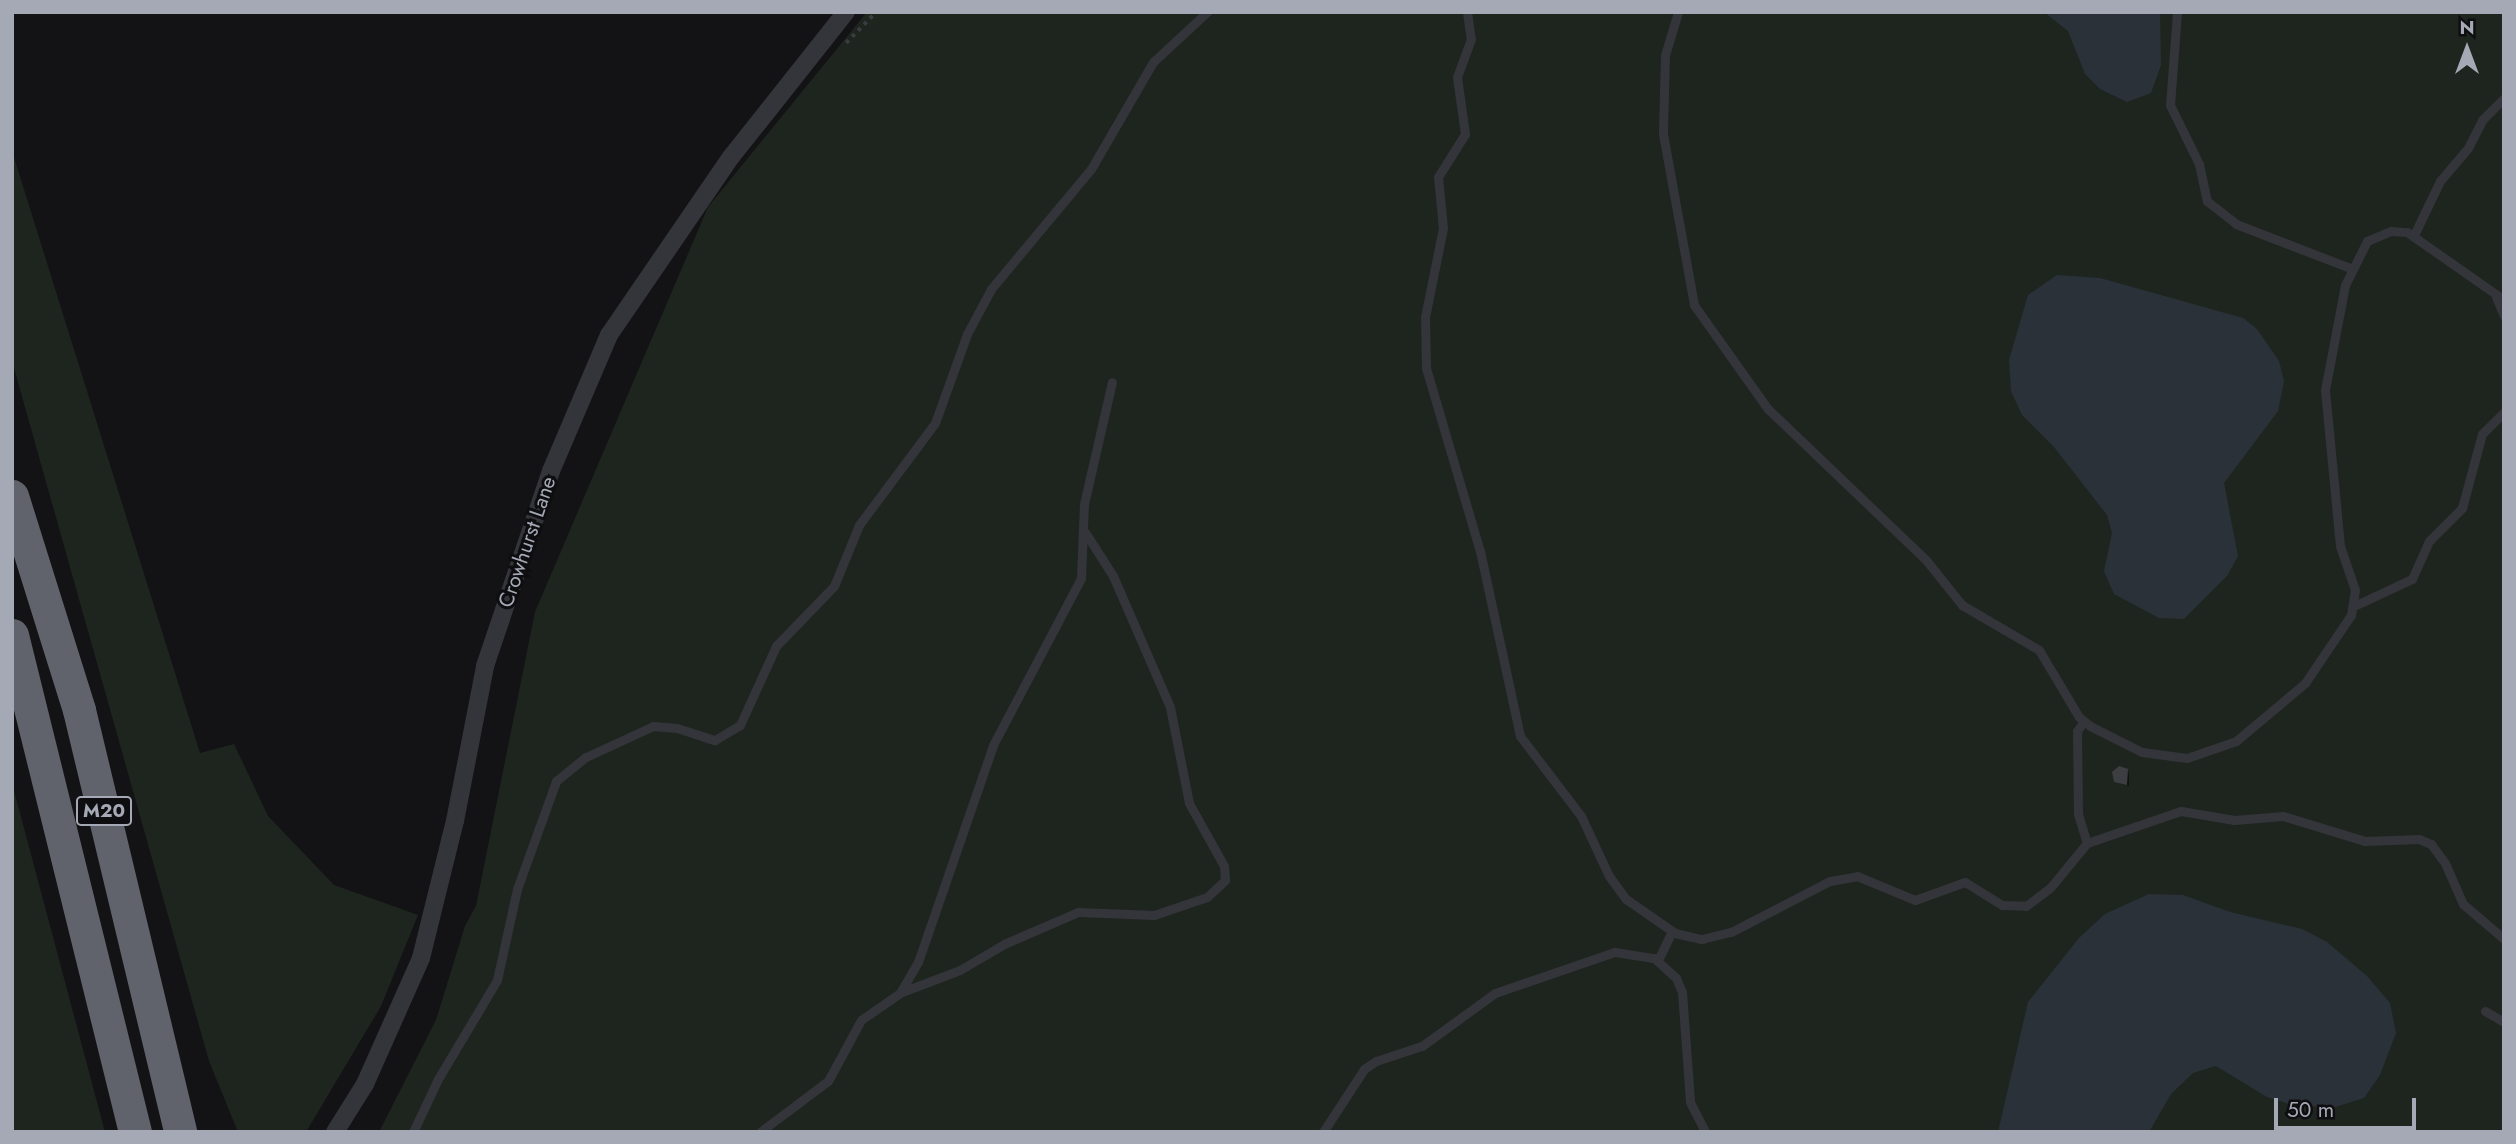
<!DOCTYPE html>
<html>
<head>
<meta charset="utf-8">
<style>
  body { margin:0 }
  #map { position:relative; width:2516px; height:1144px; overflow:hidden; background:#131315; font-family:Jost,sans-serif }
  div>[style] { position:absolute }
  .green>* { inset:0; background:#1e251f }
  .water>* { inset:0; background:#2a3139 }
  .shadow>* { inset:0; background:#0007 }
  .building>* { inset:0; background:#3d3e42 }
  .path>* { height:3.5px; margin-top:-1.75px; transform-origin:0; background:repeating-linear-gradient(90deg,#3a3c41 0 3.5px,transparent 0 8.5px) }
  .lane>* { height:9px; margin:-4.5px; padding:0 4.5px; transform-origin:4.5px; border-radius:4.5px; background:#34353a }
  .street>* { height:18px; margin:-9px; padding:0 9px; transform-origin:9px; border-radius:9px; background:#34353a }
  .highway>* { height:33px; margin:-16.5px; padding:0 16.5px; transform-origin:16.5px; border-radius:16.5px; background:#60636b }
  span { translate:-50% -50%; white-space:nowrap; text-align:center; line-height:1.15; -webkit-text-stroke:6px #0e0e10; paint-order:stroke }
  .shield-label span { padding:2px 5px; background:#0e0e10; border:2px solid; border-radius:5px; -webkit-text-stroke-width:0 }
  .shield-label { font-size:19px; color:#a5a9b6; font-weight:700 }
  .street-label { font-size:21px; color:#a5a9b6 }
  .frame { position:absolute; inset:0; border:14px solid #a5a9b6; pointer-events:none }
  .north { position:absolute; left:2432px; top:14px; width:70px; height:70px; -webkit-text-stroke:5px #0e0e10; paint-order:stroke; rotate:0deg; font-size:19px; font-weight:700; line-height:28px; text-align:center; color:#a5a9b6 }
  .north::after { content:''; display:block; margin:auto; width:24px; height:32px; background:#a5a9b6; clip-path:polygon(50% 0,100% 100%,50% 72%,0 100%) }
  .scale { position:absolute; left:2274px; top:1098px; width:142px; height:32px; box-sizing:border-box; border:4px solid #a5a9b6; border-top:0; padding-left:9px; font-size:21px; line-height:24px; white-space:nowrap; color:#a5a9b6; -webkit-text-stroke:5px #0e0e10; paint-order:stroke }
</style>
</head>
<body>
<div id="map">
  <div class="green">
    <i style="clip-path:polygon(867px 12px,2504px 12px,2504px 1132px,379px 1132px,436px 1020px,465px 926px,476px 906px,535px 612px,708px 207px)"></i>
    <i style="clip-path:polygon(12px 151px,200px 753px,234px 744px,268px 816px,334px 885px,418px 915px,381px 1006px,306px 1132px,238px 1132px,209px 1061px,12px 361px)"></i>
    <i style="clip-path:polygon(12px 783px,105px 1132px,12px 1132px)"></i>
  </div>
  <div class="water">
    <i style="clip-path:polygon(2044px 12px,2160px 12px,2161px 65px,2151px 93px,2127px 102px,2100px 89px,2085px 74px,2068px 31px)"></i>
    <i style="clip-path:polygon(2057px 275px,2100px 278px,2243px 318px,2257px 329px,2279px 361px,2284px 381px,2278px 411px,2224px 483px,2238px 556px,2227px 576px,2184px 619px,2159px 618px,2114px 594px,2104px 571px,2112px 533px,2107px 515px,2054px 447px,2022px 415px,2011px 391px,2009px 360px,2028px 295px)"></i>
    <i style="clip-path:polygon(2149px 894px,2183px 895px,2230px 912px,2302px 929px,2327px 942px,2367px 976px,2390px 1003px,2396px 1033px,2380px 1075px,2364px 1098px,2335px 1107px,2296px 1106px,2267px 1097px,2216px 1066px,2193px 1073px,2171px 1094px,2149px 1132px,1998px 1132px,2028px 1002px,2079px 938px,2105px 914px)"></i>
  </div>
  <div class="shadow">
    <i style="clip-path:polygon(2127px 771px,2129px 773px,2129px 786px,2116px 781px)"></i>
  </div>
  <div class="building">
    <i style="clip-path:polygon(2119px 766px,2128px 769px,2127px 785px,2114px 782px,2112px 772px)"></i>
  </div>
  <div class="path">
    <i style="left:846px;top:43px;width:43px;rotate:-45.9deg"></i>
  </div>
  <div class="lane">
    <i style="left:1467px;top:12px;width:27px;rotate:82deg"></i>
    <i style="left:1471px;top:39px;width:40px;rotate:110.2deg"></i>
    <i style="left:1457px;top:77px;width:58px;rotate:82deg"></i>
    <i style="left:1465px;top:134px;width:51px;rotate:122.1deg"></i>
    <i style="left:1438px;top:177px;width:51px;rotate:84.4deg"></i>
    <i style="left:1443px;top:228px;width:91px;rotate:101.4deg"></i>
    <i style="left:1425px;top:317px;width:51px;rotate:88.9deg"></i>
    <i style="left:1426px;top:368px;width:191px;rotate:73.6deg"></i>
    <i style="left:1480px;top:551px;width:189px;rotate:77.8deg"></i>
    <i style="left:1520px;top:736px;width:101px;rotate:52.7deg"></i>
    <i style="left:1581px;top:816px;width:66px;rotate:65deg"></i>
    <i style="left:1609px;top:876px;width:29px;rotate:54deg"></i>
    <i style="left:1626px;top:899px;width:60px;rotate:34.8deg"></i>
    <i style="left:1675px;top:933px;width:28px;rotate:13deg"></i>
    <i style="left:1702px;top:939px;width:30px;rotate:-14deg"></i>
    <i style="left:1731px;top:932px;width:111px;rotate:-27.3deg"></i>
    <i style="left:1830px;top:881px;width:27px;rotate:-10deg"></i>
    <i style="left:1857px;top:876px;width:63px;rotate:22.5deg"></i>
    <i style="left:1915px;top:900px;width:53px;rotate:-19.8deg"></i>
    <i style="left:1965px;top:882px;width:44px;rotate:31.9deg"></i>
    <i style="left:2002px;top:905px;width:24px;rotate:2deg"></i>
    <i style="left:2026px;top:906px;width:30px;rotate:-37deg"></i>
    <i style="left:2050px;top:888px;width:58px;rotate:-50.6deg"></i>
    <i style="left:2087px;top:843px;width:99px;rotate:-18.8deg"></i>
    <i style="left:2181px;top:811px;width:54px;rotate:9.6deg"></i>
    <i style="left:2234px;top:820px;width:49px;rotate:-4.7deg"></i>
    <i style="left:2283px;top:816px;width:86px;rotate:17deg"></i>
    <i style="left:2365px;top:841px;width:54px;rotate:-2.1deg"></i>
    <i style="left:2419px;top:839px;width:13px;rotate:23deg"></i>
    <i style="left:2431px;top:844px;width:24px;rotate:54deg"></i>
    <i style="left:2445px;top:863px;width:45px;rotate:66.3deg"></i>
    <i style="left:2463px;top:904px;width:54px;rotate:40.5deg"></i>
    <i style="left:1678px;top:12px;width:45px;rotate:106.8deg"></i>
    <i style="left:1665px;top:55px;width:79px;rotate:91.5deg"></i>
    <i style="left:1663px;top:134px;width:174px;rotate:79.7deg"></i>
    <i style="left:1694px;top:305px;width:128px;rotate:54.6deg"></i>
    <i style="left:1768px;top:409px;width:219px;rotate:43.7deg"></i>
    <i style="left:1926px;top:560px;width:58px;rotate:51.3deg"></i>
    <i style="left:1962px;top:605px;width:89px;rotate:30.3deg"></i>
    <i style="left:2039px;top:650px;width:78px;rotate:59.2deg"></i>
    <i style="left:2079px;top:717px;width:14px;rotate:39deg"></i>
    <i style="left:2090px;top:726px;width:58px;rotate:26.6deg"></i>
    <i style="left:2142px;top:752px;width:45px;rotate:7.6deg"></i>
    <i style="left:2187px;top:758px;width:52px;rotate:-19.1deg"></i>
    <i style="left:2236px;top:741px;width:90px;rotate:-40deg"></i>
    <i style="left:2305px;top:683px;width:82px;rotate:-55.9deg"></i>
    <i style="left:2351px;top:615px;width:25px;rotate:-81deg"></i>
    <i style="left:2355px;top:590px;width:46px;rotate:-108.8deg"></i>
    <i style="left:2340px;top:546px;width:157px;rotate:-95.5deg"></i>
    <i style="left:2325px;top:390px;width:107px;rotate:-79.2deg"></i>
    <i style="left:2345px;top:285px;width:49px;rotate:-63.4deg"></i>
    <i style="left:2367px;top:241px;width:26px;rotate:-23deg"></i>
    <i style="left:2391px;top:231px;width:16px;rotate:4deg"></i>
    <i style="left:2407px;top:232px;width:118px;rotate:35deg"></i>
    <i style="left:2177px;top:12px;width:93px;rotate:94.3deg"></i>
    <i style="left:2170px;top:105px;width:66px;rotate:63.8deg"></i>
    <i style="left:2199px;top:164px;width:38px;rotate:78deg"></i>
    <i style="left:2207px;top:201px;width:37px;rotate:38deg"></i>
    <i style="left:2236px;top:224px;width:122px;rotate:21.1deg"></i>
    <i style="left:2414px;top:235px;width:60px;rotate:-64.3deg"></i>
    <i style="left:2440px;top:181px;width:43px;rotate:-49.7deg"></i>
    <i style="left:2468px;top:148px;width:31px;rotate:-63deg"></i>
    <i style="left:2482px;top:120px;width:31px;rotate:-45deg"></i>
    <i style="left:2496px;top:297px;width:21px;rotate:67deg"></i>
    <i style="left:2354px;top:606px;width:64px;rotate:-25deg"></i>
    <i style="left:2412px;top:579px;width:42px;rotate:-65.9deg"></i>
    <i style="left:2429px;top:541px;width:47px;rotate:-45deg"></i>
    <i style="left:2462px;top:508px;width:77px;rotate:-74.9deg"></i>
    <i style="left:2482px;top:434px;width:31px;rotate:-45deg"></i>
    <i style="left:2084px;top:721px;width:12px;rotate:125deg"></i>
    <i style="left:2077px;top:731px;width:83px;rotate:89.3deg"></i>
    <i style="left:2078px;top:814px;width:30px;rotate:73deg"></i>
    <i style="left:1658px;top:960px;width:32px;rotate:-64deg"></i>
    <i style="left:902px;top:992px;width:62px;rotate:-20.8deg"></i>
    <i style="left:960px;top:970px;width:51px;rotate:-30.6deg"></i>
    <i style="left:1004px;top:944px;width:81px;rotate:-23.4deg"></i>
    <i style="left:1078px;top:912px;width:76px;rotate:2.3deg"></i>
    <i style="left:1154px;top:915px;width:56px;rotate:-18.8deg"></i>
    <i style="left:1207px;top:897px;width:25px;rotate:-43deg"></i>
    <i style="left:1225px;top:880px;width:14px;rotate:-94deg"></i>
    <i style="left:1224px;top:866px;width:72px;rotate:-119.1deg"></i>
    <i style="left:1189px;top:803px;width:98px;rotate:-101.2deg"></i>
    <i style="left:1170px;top:707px;width:143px;rotate:-113.5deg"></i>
    <i style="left:1113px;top:576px;width:52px;rotate:-122.5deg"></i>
    <i style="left:2485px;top:1011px;width:22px;rotate:30deg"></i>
    <i style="left:413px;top:1132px;width:59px;rotate:-64.7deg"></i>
    <i style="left:438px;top:1079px;width:115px;rotate:-59.2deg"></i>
    <i style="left:497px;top:980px;width:93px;rotate:-77.6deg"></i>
    <i style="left:517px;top:889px;width:115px;rotate:-70.1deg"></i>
    <i style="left:556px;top:781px;width:38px;rotate:-39deg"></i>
    <i style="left:586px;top:757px;width:74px;rotate:-24.8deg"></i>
    <i style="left:653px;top:726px;width:24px;rotate:5deg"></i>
    <i style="left:677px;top:728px;width:40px;rotate:18deg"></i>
    <i style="left:715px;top:740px;width:29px;rotate:-31deg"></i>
    <i style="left:740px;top:725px;width:87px;rotate:-65.5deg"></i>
    <i style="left:776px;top:646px;width:83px;rotate:-46deg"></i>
    <i style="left:834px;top:586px;width:66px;rotate:-67.7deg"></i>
    <i style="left:859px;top:525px;width:127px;rotate:-53.3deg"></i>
    <i style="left:935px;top:423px;width:95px;rotate:-70.2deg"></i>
    <i style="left:967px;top:334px;width:51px;rotate:-61.9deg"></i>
    <i style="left:991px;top:289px;width:156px;rotate:-50.2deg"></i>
    <i style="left:1091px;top:169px;width:124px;rotate:-59.9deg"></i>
    <i style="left:1153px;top:62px;width:74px;rotate:-42.8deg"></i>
    <i style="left:760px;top:1132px;width:85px;rotate:-36.9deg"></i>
    <i style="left:828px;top:1081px;width:69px;rotate:-61.6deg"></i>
    <i style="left:861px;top:1020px;width:47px;rotate:-34.7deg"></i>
    <i style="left:900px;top:993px;width:36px;rotate:-60deg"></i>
    <i style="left:918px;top:962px;width:230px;rotate:-70.9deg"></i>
    <i style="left:993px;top:745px;width:189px;rotate:-62.2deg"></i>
    <i style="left:1081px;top:578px;width:74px;rotate:-87.7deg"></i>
    <i style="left:1084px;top:504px;width:125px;rotate:-77.1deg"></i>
    <i style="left:1323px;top:1132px;width:75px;rotate:-56.9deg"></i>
    <i style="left:1364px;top:1069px;width:14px;rotate:-34deg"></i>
    <i style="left:1376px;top:1061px;width:48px;rotate:-18.1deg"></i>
    <i style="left:1422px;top:1046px;width:90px;rotate:-36deg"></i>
    <i style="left:1495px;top:993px;width:127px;rotate:-18.9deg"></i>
    <i style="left:1615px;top:952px;width:39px;rotate:9deg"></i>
    <i style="left:1654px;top:958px;width:30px;rotate:42deg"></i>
    <i style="left:1676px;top:978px;width:15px;rotate:67deg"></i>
    <i style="left:1682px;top:992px;width:110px;rotate:85.8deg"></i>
    <i style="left:1690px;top:1102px;width:34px;rotate:63deg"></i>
  </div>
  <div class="street">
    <i style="left:335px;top:1132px;width:57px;rotate:-58deg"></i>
    <i style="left:365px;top:1084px;width:138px;rotate:-66deg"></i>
    <i style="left:421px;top:958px;width:141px;rotate:-76.1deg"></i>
    <i style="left:455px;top:821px;width:158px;rotate:-79deg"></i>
    <i style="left:485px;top:666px;width:206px;rotate:-71.3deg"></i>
    <i style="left:551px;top:471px;width:148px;rotate:-66.9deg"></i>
    <i style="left:609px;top:335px;width:216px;rotate:-55.6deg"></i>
    <i style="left:731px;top:157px;width:185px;rotate:-51.6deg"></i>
  </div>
  <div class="highway">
    <i style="left:12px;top:496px;width:224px;rotate:72.6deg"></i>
    <i style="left:79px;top:710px;width:434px;rotate:76.5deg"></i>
    <i style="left:12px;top:635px;width:512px;rotate:76.1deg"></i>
  </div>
  <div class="shield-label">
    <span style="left:104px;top:811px">M20</span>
  </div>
  <div class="street-label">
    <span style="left:527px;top:542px;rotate:-71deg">Crowhurst Lane</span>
  </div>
  <div class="frame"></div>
  <div class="north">N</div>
  <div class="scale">50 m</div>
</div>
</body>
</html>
